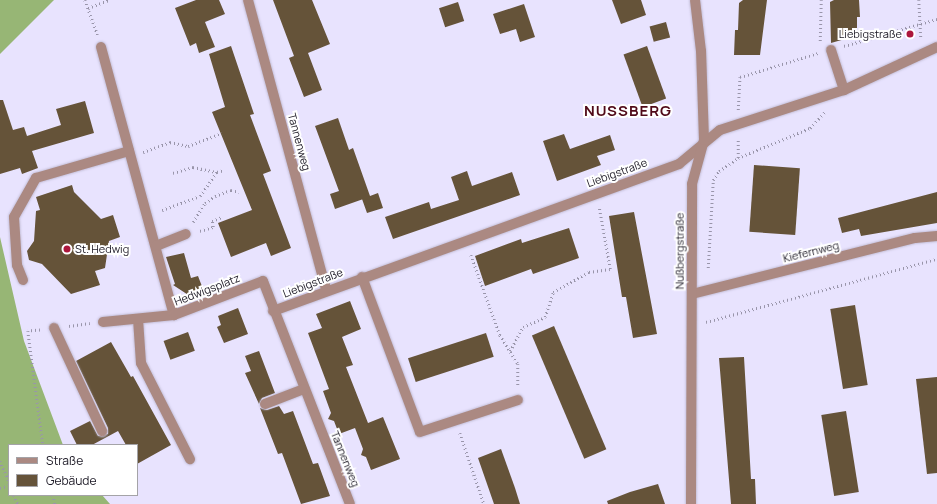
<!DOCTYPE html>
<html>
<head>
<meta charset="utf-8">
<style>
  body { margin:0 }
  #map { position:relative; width:937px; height:504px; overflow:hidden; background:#e8e3fe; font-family:Manrope,sans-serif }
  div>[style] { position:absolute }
  .forest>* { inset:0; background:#97b675 }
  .building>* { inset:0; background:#655339; transform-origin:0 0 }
  .path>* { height:2.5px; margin-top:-1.25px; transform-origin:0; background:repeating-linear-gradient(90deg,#9995aa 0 1px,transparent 0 4px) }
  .roads { filter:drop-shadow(0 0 1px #c3bed7) drop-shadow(0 0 1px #c3bed7) }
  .minor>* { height:10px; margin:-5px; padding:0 5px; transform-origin:5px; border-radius:5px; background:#ab8982 }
  .dots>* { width:11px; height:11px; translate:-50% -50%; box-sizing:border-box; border:2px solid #fff; border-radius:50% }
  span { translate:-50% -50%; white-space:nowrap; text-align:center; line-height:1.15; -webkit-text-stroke:4px #fff; paint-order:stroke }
  .poi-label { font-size:11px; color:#1b1824 }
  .right { translate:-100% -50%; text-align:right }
  .left { translate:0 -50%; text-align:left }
  .street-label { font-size:11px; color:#1b1824 }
  .district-label { font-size:15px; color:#500a19; font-weight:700; letter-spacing:1px }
  .legend { position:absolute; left:8px; top:444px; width:130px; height:52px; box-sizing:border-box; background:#fff; border:1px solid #a4a3a7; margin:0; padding:5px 7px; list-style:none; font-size:12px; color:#1b1824 }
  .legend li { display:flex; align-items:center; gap:8px; height:20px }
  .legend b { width:20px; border:1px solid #a4a3a7 }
</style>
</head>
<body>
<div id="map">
  <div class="forest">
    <i style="clip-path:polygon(0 0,54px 0,0 54px)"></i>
    <i style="clip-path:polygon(0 237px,24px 341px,63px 445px,9px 445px,9px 495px,102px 495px,110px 504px,0 504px)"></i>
  </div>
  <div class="building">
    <i style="clip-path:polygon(196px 0,219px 0,225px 14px,205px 22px,215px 47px,199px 53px,196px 43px,190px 46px,175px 8px)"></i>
    <i style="clip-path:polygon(273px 0,312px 0,330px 44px,308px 53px,322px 90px,304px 97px,289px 58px,294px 56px)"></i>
    <i style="clip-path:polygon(612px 0,641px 0,646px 15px,621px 24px)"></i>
    <i style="clip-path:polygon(743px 0,767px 0,760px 55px,734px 55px,735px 30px,738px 30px,739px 3px)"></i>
    <i style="clip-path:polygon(834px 0,859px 0,860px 17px,857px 17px,857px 28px,853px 28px,852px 37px,831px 43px,830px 2px)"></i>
    <i style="left:458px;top:2px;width:20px;height:20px;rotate:72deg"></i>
    <i style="clip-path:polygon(524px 4px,535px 37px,520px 42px,516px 29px,500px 34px,493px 14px)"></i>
    <i style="left:666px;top:22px;width:16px;height:17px;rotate:75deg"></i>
    <i style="clip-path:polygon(231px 46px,254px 114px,250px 115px,271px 171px,263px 174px,291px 248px,271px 256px,266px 243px,231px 257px,218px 223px,252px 210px,212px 112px,225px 107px,209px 54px)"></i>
    <i style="left:647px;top:46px;width:56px;height:25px;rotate:70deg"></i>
    <i style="clip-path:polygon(0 100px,3px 100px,13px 130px,24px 127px,27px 136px,61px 125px,56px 109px,85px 101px,94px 133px,32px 151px,38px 168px,22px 174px,20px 168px,0 174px)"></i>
    <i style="clip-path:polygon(338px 118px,349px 150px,353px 148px,370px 196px,378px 193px,383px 208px,367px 213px,362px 199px,369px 197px,335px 209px,330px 194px,339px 191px,315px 126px)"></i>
    <i style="clip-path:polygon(564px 134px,570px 149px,610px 135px,615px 150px,597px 156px,601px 165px,557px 181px,543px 141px)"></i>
    <i style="left:754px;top:165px;width:46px;height:67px;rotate:4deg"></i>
    <i style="clip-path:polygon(467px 171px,472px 186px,512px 172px,520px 195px,393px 239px,385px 217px,429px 202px,431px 209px,459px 200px,451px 177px)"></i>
    <i style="clip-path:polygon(72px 185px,74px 192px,101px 219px,113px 215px,120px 237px,109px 241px,105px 268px,95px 271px,100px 285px,71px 294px,42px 264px,29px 260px,27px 251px,34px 241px,36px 211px,40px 210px,36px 197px)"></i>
    <i style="clip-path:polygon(937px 192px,937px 223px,861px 236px,859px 229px,842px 233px,838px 218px)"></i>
    <i style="clip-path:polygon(634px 212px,657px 334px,633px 338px,626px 297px,622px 297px,609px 216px)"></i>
    <i style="clip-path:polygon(569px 228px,579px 258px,533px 274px,531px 269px,485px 286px,475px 256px,521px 239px,522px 243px)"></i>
    <i style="clip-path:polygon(184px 253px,191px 278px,198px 276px,203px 289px,195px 292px,196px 300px,173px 285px,175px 284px,166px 257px)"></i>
    <i style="clip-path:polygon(350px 301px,361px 329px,342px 337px,353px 365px,346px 367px,368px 423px,383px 417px,400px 459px,371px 470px,366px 457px,361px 455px,363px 449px,355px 428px,339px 434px,334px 421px,328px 419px,331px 413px,323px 391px,329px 389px,308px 333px,322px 328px,316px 314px)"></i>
    <i style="left:855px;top:305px;width:81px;height:25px;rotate:81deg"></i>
    <i style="clip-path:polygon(238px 308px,248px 334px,224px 343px,217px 327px,221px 325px,218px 316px)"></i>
    <i style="left:554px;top:326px;width:134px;height:24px;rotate:67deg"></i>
    <i style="left:188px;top:332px;width:20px;height:26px;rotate:70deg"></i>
    <i style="left:486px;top:333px;width:25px;height:82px;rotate:72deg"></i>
    <i style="clip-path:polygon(111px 342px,131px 377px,133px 376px,171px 445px,137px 464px,137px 445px,126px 445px,118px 431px,92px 445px,77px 445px,70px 431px,90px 421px,98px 436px,108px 434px,108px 428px,76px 361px)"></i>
    <i style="clip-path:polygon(259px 351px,275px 393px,262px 398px,259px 404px,245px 373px,251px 371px,245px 356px)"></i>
    <i style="clip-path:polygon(744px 357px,751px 479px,755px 479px,756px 504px,731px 504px,719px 358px)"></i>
    <i style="clip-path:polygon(937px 377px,937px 473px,927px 474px,916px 379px)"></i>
    <i style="clip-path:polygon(279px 406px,284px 414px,293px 411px,313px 464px,318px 463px,330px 496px,301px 504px,282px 453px,278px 454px,260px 408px,267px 410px)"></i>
    <i style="left:846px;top:411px;width:82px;height:25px;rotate:81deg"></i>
    <i style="clip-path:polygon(501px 449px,515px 488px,520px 504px,494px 504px,478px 458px)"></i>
    <i style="clip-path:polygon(658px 484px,665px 504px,608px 504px,607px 501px,630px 492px)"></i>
  </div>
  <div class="path">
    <i style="left:85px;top:0;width:37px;rotate:70deg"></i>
    <i style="left:919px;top:0;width:39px;rotate:87deg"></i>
    <i style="left:88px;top:8px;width:22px;rotate:-21deg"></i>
    <i style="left:820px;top:41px;width:41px;rotate:-88.6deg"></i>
    <i style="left:844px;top:46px;width:97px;rotate:-16.2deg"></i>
    <i style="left:738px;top:110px;width:33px;rotate:-87deg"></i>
    <i style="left:740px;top:77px;width:82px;rotate:-17.1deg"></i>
    <i style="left:143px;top:152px;width:29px;rotate:-20deg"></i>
    <i style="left:170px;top:142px;width:18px;rotate:13deg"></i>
    <i style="left:188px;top:146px;width:36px;rotate:-21deg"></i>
    <i style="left:738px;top:158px;width:78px;rotate:-22.6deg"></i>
    <i style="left:810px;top:128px;width:22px;rotate:-47deg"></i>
    <i style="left:173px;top:173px;width:21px;rotate:-17deg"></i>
    <i style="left:193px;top:167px;width:25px;rotate:12deg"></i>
    <i style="left:217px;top:172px;width:7px;rotate:-16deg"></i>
    <i style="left:162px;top:210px;width:40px;rotate:-20.2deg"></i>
    <i style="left:200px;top:196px;width:29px;rotate:-55deg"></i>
    <i style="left:193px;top:222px;width:22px;rotate:-58deg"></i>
    <i style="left:205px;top:203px;width:12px;rotate:-35deg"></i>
    <i style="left:215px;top:196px;width:17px;rotate:-21deg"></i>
    <i style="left:231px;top:190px;width:8px;rotate:14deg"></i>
    <i style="left:200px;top:231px;width:14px;rotate:-17deg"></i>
    <i style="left:213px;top:227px;width:6px;rotate:-99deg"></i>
    <i style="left:212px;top:221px;width:11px;rotate:-22deg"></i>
    <i style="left:471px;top:255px;width:85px;rotate:70.1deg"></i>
    <i style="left:500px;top:335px;width:34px;rotate:58deg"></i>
    <i style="left:518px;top:364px;width:22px;rotate:90deg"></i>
    <i style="left:708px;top:268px;width:88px;rotate:-86.7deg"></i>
    <i style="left:713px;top:180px;width:11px;rotate:-56deg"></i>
    <i style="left:719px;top:171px;width:23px;rotate:-34deg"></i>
    <i style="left:738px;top:158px;width:19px;rotate:-90deg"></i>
    <i style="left:706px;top:322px;width:239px;rotate:-15.3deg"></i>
    <i style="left:69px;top:326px;width:21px;rotate:-8deg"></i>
    <i style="left:40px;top:330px;width:12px;rotate:175deg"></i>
    <i style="left:28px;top:331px;width:115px;rotate:82.5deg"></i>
    <i style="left:510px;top:351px;width:27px;rotate:-62deg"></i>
    <i style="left:523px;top:327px;width:24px;rotate:-24deg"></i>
    <i style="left:545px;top:317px;width:26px;rotate:-72deg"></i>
    <i style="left:553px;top:292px;width:41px;rotate:-29.1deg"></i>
    <i style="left:589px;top:272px;width:21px;rotate:-8deg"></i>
    <i style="left:610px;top:269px;width:63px;rotate:-100.1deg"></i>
    <i style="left:460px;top:433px;width:75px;rotate:71.3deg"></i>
    <i style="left:0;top:461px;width:22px;rotate:66deg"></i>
    <i style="left:0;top:488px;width:9px;rotate:-18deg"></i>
    <i style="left:14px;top:495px;width:10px;rotate:66deg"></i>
    <i style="left:53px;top:495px;width:9px;rotate:77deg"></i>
  </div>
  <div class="roads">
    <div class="minor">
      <i style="left:248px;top:0;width:300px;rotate:74.9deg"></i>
      <i style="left:101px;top:47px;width:278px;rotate:74.8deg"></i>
      <i style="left:831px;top:50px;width:42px;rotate:72deg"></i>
      <i style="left:156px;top:246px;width:32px;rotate:-22deg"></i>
      <i style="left:362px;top:277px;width:165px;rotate:69.5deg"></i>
      <i style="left:420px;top:432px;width:103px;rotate:-18.1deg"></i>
      <i style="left:23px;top:280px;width:16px;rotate:-112deg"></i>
      <i style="left:17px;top:265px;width:48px;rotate:-93.6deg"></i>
      <i style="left:14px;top:217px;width:45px;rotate:-60.6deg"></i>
      <i style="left:36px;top:178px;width:97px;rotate:-16.2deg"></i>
      <i style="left:692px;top:294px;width:230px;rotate:-14.1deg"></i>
      <i style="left:915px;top:238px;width:22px;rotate:-5deg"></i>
      <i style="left:273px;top:311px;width:432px;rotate:-19.9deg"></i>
      <i style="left:679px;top:164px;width:53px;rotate:-39.7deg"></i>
      <i style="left:720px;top:130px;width:130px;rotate:-17.9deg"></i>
      <i style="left:844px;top:90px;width:102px;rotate:-24.8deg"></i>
      <i style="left:138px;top:319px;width:44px;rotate:86.1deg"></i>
      <i style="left:141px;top:363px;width:108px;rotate:63deg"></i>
      <i style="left:103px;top:322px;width:71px;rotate:-5.6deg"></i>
      <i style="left:174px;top:315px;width:95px;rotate:-20.9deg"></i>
      <i style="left:263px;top:281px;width:239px;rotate:68.7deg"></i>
      <i style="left:54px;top:328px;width:114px;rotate:65deg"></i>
      <i style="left:265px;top:404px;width:42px;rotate:-21deg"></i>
      <i style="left:691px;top:504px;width:320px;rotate:-89.8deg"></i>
      <i style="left:692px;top:184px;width:46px;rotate:-74.7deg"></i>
      <i style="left:704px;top:140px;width:89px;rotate:-91.9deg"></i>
      <i style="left:701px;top:51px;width:51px;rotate:-96.7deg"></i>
    </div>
  </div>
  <div class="dots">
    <i style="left:910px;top:34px;background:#ac173c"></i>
    <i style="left:67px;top:249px;background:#ac173c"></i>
  </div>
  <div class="poi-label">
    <span class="right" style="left:902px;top:34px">Liebigstraße</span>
    <span class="left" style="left:75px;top:249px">St. Hedwig</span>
  </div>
  <div class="street-label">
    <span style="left:299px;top:142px;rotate:75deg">Tannenweg</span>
    <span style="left:617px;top:173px;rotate:-20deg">Liebigstraße</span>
    <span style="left:680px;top:251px;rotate:-90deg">Nußbergstraße</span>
    <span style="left:811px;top:252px;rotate:-14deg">Kiefernweg</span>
    <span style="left:313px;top:283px;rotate:-21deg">Liebigstraße</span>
    <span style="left:207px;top:290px;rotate:-21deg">Hedwigsplatz</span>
    <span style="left:345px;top:459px;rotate:68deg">Tannenweg</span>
  </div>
  <div class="district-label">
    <span style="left:628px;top:111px">NUSSBERG</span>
  </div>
  <ul class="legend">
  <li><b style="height:5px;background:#ab8982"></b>Straße</li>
  <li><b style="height:11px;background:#655339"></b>Gebäude</li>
  </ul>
</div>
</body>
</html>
